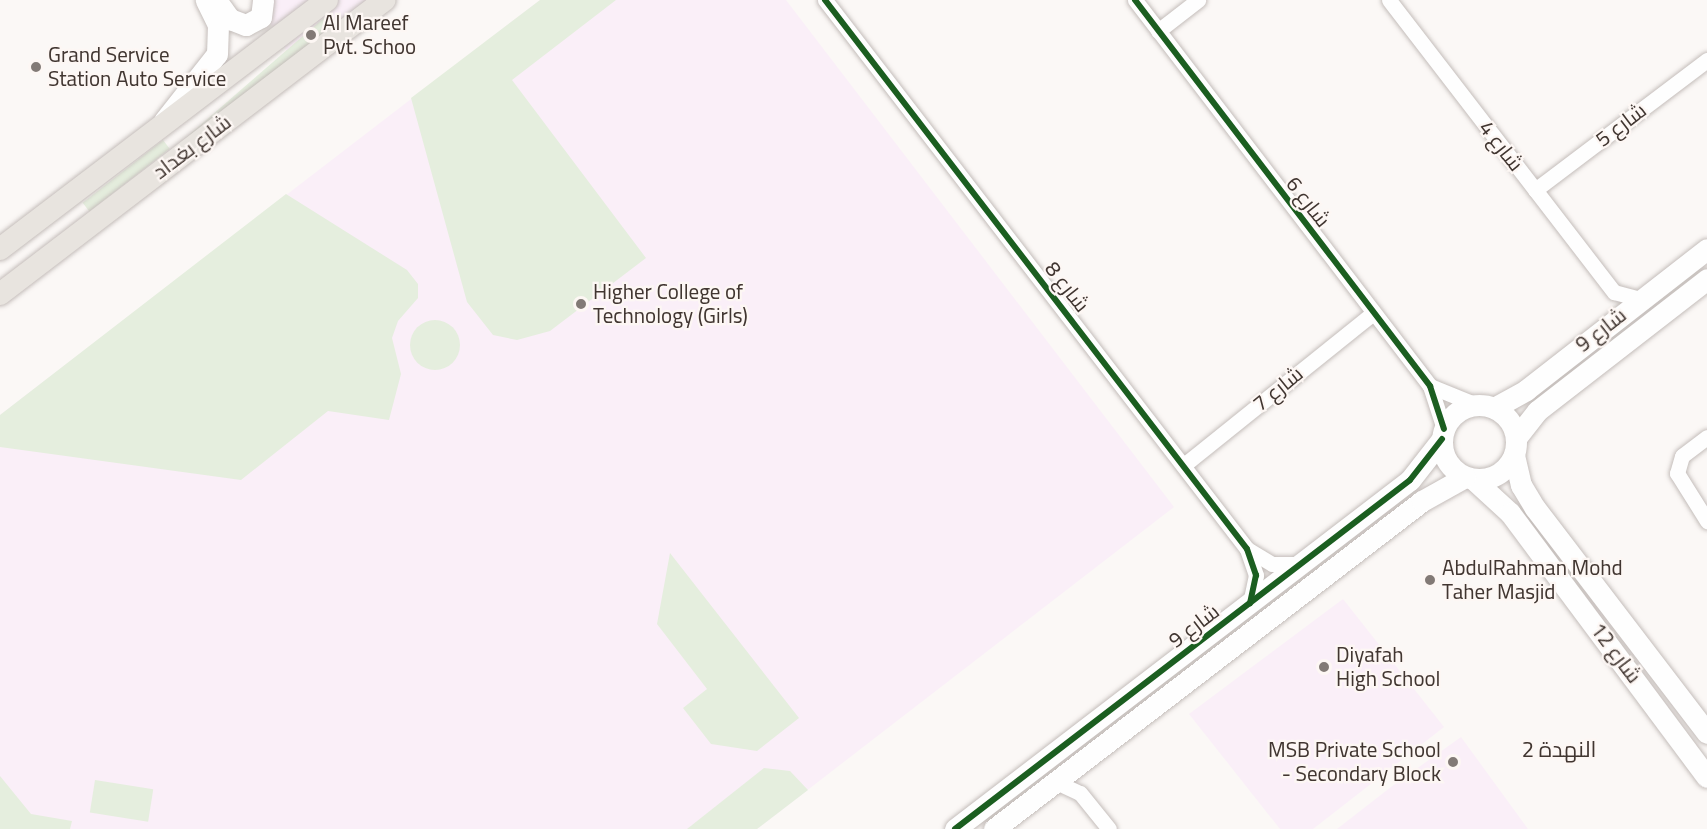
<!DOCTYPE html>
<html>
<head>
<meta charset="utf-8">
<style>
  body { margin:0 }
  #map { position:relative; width:1707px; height:829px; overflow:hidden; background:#fbf8f6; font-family:Georgia,Cairo,serif }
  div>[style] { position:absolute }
  .education>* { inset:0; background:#faeff8 }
  .green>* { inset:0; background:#e5eede; transform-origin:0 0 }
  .round { border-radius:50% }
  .roads { filter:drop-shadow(0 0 2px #c4bdba) drop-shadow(0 0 2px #c4bdba) }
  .street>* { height:15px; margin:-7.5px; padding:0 7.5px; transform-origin:7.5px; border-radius:7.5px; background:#fefefe }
  .secondary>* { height:21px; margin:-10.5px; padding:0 10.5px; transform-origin:10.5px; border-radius:10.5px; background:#fefefe }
  .secondary>.ring { margin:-10.5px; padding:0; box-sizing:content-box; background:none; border:21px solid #fefefe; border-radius:50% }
  .primary>* { height:22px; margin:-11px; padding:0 11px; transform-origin:11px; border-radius:11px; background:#e8e4df }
  .cycleway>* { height:6px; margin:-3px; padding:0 3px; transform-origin:3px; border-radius:3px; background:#1b5e20 }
  .dots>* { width:16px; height:16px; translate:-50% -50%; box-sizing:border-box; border:3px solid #fdf7f4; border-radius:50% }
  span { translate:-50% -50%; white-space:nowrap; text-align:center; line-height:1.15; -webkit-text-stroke:4.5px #fdf7f4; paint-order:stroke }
  .poi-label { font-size:21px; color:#413631 }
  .left { translate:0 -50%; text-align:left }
  .right { translate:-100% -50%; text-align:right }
  .street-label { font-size:21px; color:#413631 }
  .neighbourhood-label { font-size:22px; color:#413631 }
</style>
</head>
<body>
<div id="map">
  <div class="education">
    <i style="clip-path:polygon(256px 0,390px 0,298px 70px)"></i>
    <i style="clip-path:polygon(540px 0,786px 0,1174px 507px,757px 829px,0 829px,0 415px)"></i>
    <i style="clip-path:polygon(1343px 599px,1444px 727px,1313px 829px,1280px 829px,1189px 714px)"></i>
    <i style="clip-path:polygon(1461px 737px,1528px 829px,1337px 829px,1391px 787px)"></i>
  </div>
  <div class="green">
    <i style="clip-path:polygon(540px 0,616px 0,512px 80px,646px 258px,550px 331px,517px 340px,493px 335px,467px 302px,411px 98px)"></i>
    <i style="left:327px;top:15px;width:11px;height:203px;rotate:49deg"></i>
    <i style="left:163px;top:140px;width:11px;height:102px;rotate:52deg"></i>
    <i style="clip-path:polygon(286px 194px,407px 270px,418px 284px,418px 298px,398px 321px,392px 338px,401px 374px,389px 420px,328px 411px,241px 480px,0 447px,0 415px)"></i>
    <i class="round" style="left:410px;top:320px;width:50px;height:50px"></i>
    <i style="clip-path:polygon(670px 553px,799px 718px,757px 751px,711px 744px,683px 708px,707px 689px,657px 624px)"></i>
    <i style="clip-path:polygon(764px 768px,790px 771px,808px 790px,757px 829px,687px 829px)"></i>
    <i style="clip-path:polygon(0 776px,31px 814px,72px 821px,70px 829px,0 829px)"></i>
    <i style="left:95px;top:780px;width:59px;height:33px;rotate:9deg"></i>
  </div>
  <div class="roads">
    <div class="street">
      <i style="left:825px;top:0;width:692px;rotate:52.45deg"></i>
      <i style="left:1247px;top:549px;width:28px;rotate:71deg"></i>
      <i style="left:1256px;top:575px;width:29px;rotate:102deg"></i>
      <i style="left:1135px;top:0;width:486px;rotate:52.6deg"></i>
      <i style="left:1430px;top:386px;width:45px;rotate:72deg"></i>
      <i style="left:1389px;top:0;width:369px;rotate:52.4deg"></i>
      <i style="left:1614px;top:292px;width:28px;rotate:15deg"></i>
      <i style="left:1158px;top:31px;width:51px;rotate:-37.8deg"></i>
      <i style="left:1535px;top:190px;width:216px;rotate:-37.1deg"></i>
      <i style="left:1430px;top:386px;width:51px;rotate:22deg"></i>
      <i style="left:1707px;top:437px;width:31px;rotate:143deg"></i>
      <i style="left:1682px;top:456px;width:18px;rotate:106deg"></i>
      <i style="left:1677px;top:473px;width:57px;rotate:58deg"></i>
      <i style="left:1184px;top:465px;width:243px;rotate:-38.8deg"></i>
      <i style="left:1247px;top:549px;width:29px;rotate:31deg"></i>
      <i style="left:1272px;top:564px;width:27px"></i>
      <i style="left:1056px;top:782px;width:26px;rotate:25deg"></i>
      <i style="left:1080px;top:793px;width:46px;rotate:51.1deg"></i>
    </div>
    <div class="secondary">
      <i style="left:216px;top:0;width:24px;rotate:54deg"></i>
      <i style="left:230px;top:19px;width:17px;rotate:21deg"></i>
      <i style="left:246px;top:25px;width:17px;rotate:-28deg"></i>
      <i style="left:261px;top:17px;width:17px;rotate:-83deg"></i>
      <i style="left:164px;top:121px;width:85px;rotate:-51.7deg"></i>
      <i style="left:217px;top:54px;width:29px;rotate:-88deg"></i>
      <i style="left:218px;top:25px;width:28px;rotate:-116deg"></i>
      <i class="ring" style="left:1442px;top:405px;width:53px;height:53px"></i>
      <i style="left:1494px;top:408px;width:37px;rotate:-29deg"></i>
      <i style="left:1526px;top:390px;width:229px;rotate:-37.9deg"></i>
      <i style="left:1516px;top:438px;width:34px;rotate:-52deg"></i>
      <i style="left:1537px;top:411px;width:215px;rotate:-37.8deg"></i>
      <i style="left:1514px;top:455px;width:31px;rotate:77deg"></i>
      <i style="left:1521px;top:485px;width:27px;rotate:59deg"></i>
      <i style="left:1535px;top:508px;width:283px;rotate:52.6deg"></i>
      <i style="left:1473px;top:479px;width:50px;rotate:42.6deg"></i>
      <i style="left:1510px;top:513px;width:329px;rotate:53.3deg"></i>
      <i style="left:955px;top:829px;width:573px;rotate:-37.49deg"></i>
      <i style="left:1410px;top:480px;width:52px;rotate:-52deg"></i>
      <i style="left:994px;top:829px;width:539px;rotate:-37.46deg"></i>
      <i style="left:1422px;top:501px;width:49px;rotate:-29.2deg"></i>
    </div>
    <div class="primary">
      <i style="left:0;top:249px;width:411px;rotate:-37.3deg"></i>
      <i style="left:0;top:294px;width:484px;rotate:-37.4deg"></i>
    </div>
  </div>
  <div class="cycleway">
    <i style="left:825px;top:0;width:692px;rotate:52.45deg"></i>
    <i style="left:1247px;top:549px;width:28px;rotate:71deg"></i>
    <i style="left:1256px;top:575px;width:29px;rotate:102deg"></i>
    <i style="left:1135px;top:0;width:486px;rotate:52.6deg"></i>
    <i style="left:1430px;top:386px;width:45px;rotate:72deg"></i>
    <i style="left:955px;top:829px;width:573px;rotate:-37.49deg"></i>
    <i style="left:1410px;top:480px;width:52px;rotate:-52deg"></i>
  </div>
  <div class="dots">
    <i style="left:311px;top:35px;background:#827a76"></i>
    <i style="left:36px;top:67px;background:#827a76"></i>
    <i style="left:581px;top:304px;background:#827a76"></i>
    <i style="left:1430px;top:580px;background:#827a76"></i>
    <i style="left:1324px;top:667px;background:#827a76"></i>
    <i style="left:1453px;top:762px;background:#827a76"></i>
  </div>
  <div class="poi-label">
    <span class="left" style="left:323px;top:35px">Al Mareef<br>Pvt. Schoo</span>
    <span class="left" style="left:48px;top:67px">Grand Service<br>Station Auto Service</span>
    <span class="left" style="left:593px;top:304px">Higher College of<br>Technology (Girls)</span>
    <span class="left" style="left:1442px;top:580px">AbdulRahman Mohd<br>Taher Masjid</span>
    <span class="left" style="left:1336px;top:667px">Diyafah<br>High School</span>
    <span class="right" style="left:1441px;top:762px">MSB Private School<br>- Secondary Block</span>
  </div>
  <div class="street-label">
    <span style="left:1621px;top:125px;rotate:-37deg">شارع 5</span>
    <span style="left:1501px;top:146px;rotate:52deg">شارع 4</span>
    <span style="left:192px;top:147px;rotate:-37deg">شارع بغداد</span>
    <span style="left:1308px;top:202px;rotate:52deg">شارع 6</span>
    <span style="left:1067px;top:287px;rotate:52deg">شارع 8</span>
    <span style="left:1601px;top:330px;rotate:-38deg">شارع 9</span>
    <span style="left:1278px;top:389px;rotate:-39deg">شارع 7</span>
    <span style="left:1194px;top:626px;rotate:-37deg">شارع 9</span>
    <span style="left:1616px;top:653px;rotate:53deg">شارع 12</span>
  </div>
  <div class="neighbourhood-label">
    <span style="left:1559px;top:750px">النهدة 2</span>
  </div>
</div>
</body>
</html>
